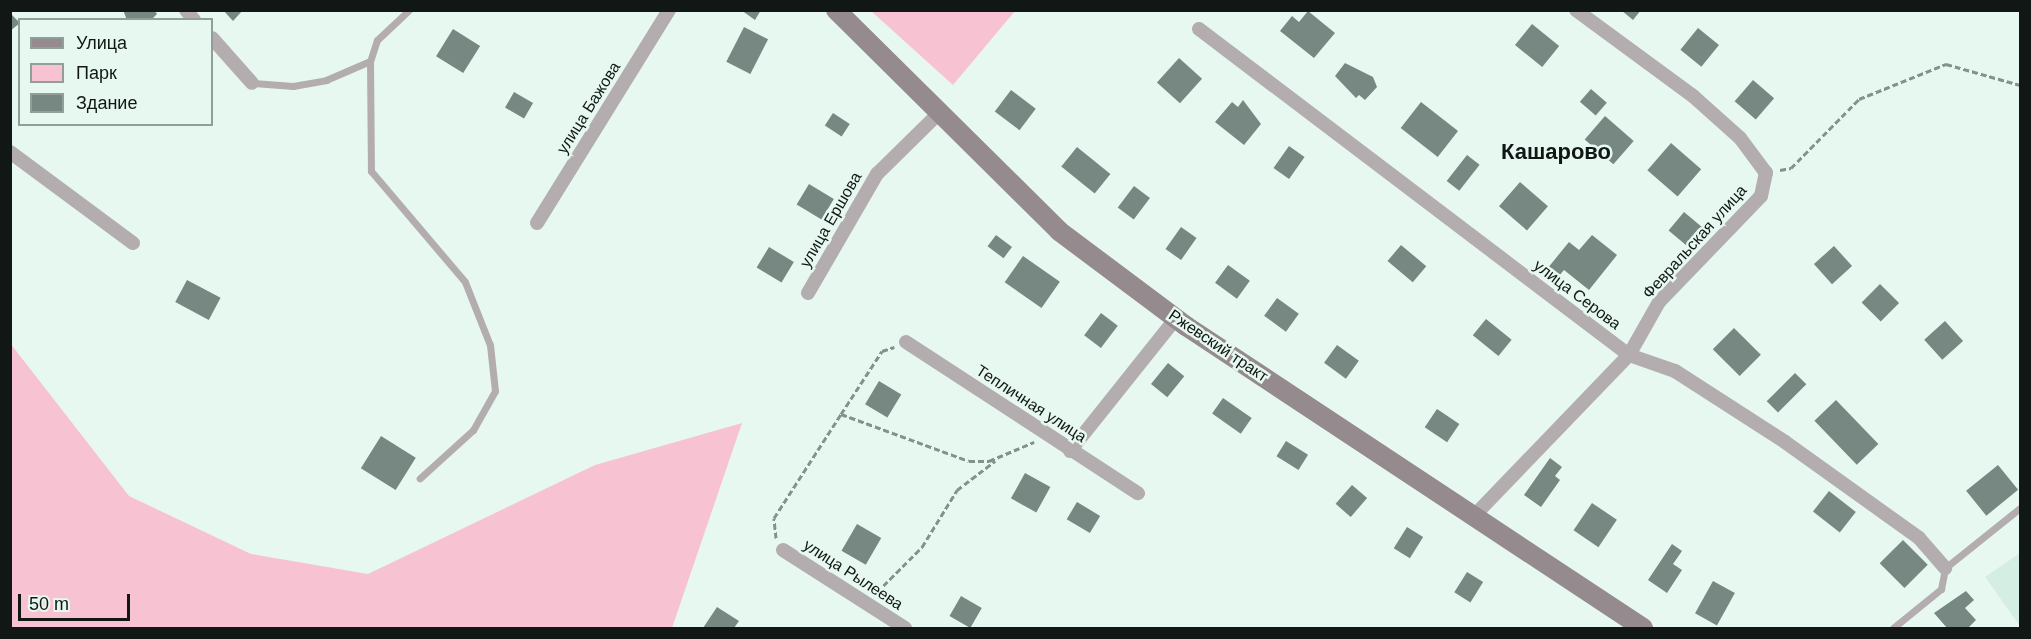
<!DOCTYPE html>
<html>
<head>
<meta charset="utf-8">
<style>
  body { margin:0 }
  #map { position:relative; width:2031px; height:639px; overflow:hidden; background:#e7f8f1; font-family:Helvetica,sans-serif }
  div>[style] { position:absolute }
  .built>* { inset:0; background:#d4eee3 }
  .green>* { inset:0; background:#f7c3d3 }
  .building>* { inset:0; background:#778781; transform-origin:0 0 }
  .path>* { height:3px; margin-top:-1.5px; transform-origin:0; background:repeating-linear-gradient(90deg,#85918c 0 6px,transparent 0 9px) }
  .lane>* { height:7px; margin:-3.5px; padding:0 3.5px; transform-origin:3.5px; border-radius:3.5px; background:#b4adaf }
  .street>* { height:14px; margin:-7px; padding:0 7px; transform-origin:7px; border-radius:7px; background:#b4adaf }
  .secondary>* { height:20px; margin:-10px; padding:0 10px; transform-origin:10px; border-radius:10px; background:#958a8d }
  span { translate:-50% -50%; white-space:nowrap; text-align:center; line-height:1.15; -webkit-text-stroke:5px #e7f8f1; paint-order:stroke }
  .street-label { font-size:16px; color:#111715 }
  .district-label { font-size:22px; color:#111715; font-weight:700 }
  .frame { position:absolute; inset:0; border:12px solid #111715; pointer-events:none }
  .legend { position:absolute; left:18px; top:18px; width:195px; height:108px; box-sizing:border-box; background:#e7f8f1; border:2px solid #919e99; margin:0; padding:8px 10px; list-style:none; font-size:18px; color:#111715 }
  .legend li { display:flex; align-items:center; gap:12px; height:30px }
  .legend b { width:30px; border:2px solid #919e99 }
  .scale { position:absolute; left:18px; top:594px; width:112px; height:27px; box-sizing:border-box; border:3px solid #111715; border-top:0; padding-left:8px; font-size:18px; line-height:21px; white-space:nowrap; color:#111715; -webkit-text-stroke:4px #e7f8f1; paint-order:stroke }
</style>
</head>
<body>
<div id="map">
  <div class="built">
    <i style="clip-path:polygon(2020px 553px,2020px 626px,1985px 577px)"></i>
  </div>
  <div class="green">
    <i style="clip-path:polygon(871px 11px,1015px 11px,953px 85px)"></i>
    <i style="clip-path:polygon(10px 343px,129px 496px,251px 554px,368px 574px,595px 465px,742px 423px,672px 628px,11px 628px)"></i>
  </div>
  <div class="building">
    <i style="clip-path:polygon(123px 10px,154px 10px,157px 14px,151px 20px,127px 20px)"></i>
    <i style="clip-path:polygon(223px 10px,243px 10px,233px 21px)"></i>
    <i style="clip-path:polygon(741px 10px,761px 10px,755px 20px)"></i>
    <i style="clip-path:polygon(1621px 10px,1641px 10px,1633px 20px)"></i>
    <i style="clip-path:polygon(1308px 11px,1335px 33px,1314px 58px,1280px 31px,1292px 16px,1299px 22px)"></i>
    <i style="clip-path:polygon(10px 13px,20px 23px,10px 31px)"></i>
    <i style="left:1532px;top:24px;width:35px;height:27px;rotate:39deg"></i>
    <i style="left:744px;top:27px;width:27px;height:39px;rotate:27deg"></i>
    <i style="left:1698px;top:28px;width:27px;height:28px;rotate:39deg"></i>
    <i style="left:453px;top:29px;width:32px;height:32px;rotate:32deg"></i>
    <i style="left:1179px;top:58px;width:31px;height:33px;rotate:42deg"></i>
    <i style="clip-path:polygon(1345px 63px,1373px 77px,1377px 87px,1365px 100px,1359px 95px,1356px 98px,1335px 76px)"></i>
    <i style="left:1753px;top:80px;width:28px;height:28px;rotate:41deg"></i>
    <i style="left:1591px;top:89px;width:21px;height:17px;rotate:41deg"></i>
    <i style="left:1011px;top:90px;width:31px;height:27px;rotate:37deg"></i>
    <i style="left:514px;top:92px;width:22px;height:18px;rotate:30deg"></i>
    <i style="clip-path:polygon(1243px 100px,1261px 124px,1244px 145px,1215px 122px,1232px 102px,1238px 107px)"></i>
    <i style="left:1421px;top:102px;width:47px;height:33px;rotate:38deg"></i>
    <i style="left:833px;top:113px;width:20px;height:15px;rotate:33deg"></i>
    <i style="left:1605px;top:116px;width:38px;height:31px;rotate:41deg"></i>
    <i style="left:1671px;top:143px;width:40px;height:36px;rotate:41deg"></i>
    <i style="left:1289px;top:146px;width:19px;height:27px;rotate:35deg"></i>
    <i style="left:1077px;top:147px;width:43px;height:25px;rotate:39deg"></i>
    <i style="left:1467px;top:155px;width:16px;height:33px;rotate:38deg"></i>
    <i style="left:1520px;top:182px;width:37px;height:32px;rotate:41deg"></i>
    <i style="left:809px;top:184px;width:29px;height:24px;rotate:31deg"></i>
    <i style="left:1134px;top:186px;width:20px;height:27px;rotate:37deg"></i>
    <i style="left:1684px;top:212px;width:23px;height:24px;rotate:40deg"></i>
    <i style="left:1181px;top:227px;width:19px;height:27px;rotate:35deg"></i>
    <i style="left:996px;top:235px;width:20px;height:14px;rotate:37deg"></i>
    <i style="clip-path:polygon(1592px 235px,1617px 255px,1589px 290px,1564px 270px,1558px 277px,1547px 269px,1569px 242px,1579px 250px)"></i>
    <i style="left:1401px;top:245px;width:33px;height:21px;rotate:40deg"></i>
    <i style="left:1834px;top:246px;width:27px;height:27px;rotate:48deg"></i>
    <i style="left:769px;top:247px;width:29px;height:24px;rotate:31deg"></i>
    <i style="left:1023px;top:256px;width:45px;height:32px;rotate:35deg"></i>
    <i style="left:1228px;top:265px;width:27px;height:22px;rotate:36deg"></i>
    <i style="left:187px;top:280px;width:38px;height:25px;rotate:28deg"></i>
    <i style="left:1880px;top:284px;width:27px;height:26px;rotate:45deg"></i>
    <i style="left:1277px;top:298px;width:27px;height:22px;rotate:36deg"></i>
    <i style="left:1101px;top:313px;width:21px;height:28px;rotate:37deg"></i>
    <i style="left:1486px;top:319px;width:33px;height:21px;rotate:39deg"></i>
    <i style="left:1945px;top:321px;width:27px;height:28px;rotate:48deg"></i>
    <i style="left:1734px;top:328px;width:38px;height:30px;rotate:45deg"></i>
    <i style="left:1337px;top:345px;width:27px;height:22px;rotate:36deg"></i>
    <i style="left:1168px;top:363px;width:21px;height:27px;rotate:39deg"></i>
    <i style="left:1795px;top:373px;width:16px;height:40px;rotate:45deg"></i>
    <i style="left:879px;top:381px;width:26px;height:27px;rotate:31deg"></i>
    <i style="left:1223px;top:398px;width:35px;height:19px;rotate:35deg"></i>
    <i style="left:1836px;top:400px;width:61px;height:30px;rotate:46deg"></i>
    <i style="left:1437px;top:409px;width:27px;height:22px;rotate:34deg"></i>
    <i style="left:381px;top:436px;width:41px;height:38px;rotate:32deg"></i>
    <i style="left:1286px;top:441px;width:26px;height:18px;rotate:32deg"></i>
    <i style="clip-path:polygon(1550px 458px,1562px 467px,1555px 476px,1560px 480px,1541px 507px,1524px 495px)"></i>
    <i style="left:1998px;top:465px;width:32px;height:41px;rotate:51deg"></i>
    <i style="left:1025px;top:473px;width:29px;height:29px;rotate:29deg"></i>
    <i style="left:1352px;top:485px;width:20px;height:25px;rotate:41deg"></i>
    <i style="left:1829px;top:491px;width:34px;height:26px;rotate:38deg"></i>
    <i style="left:1077px;top:502px;width:27px;height:20px;rotate:31deg"></i>
    <i style="left:1592px;top:503px;width:30px;height:33px;rotate:34deg"></i>
    <i style="left:857px;top:524px;width:28px;height:31px;rotate:30deg"></i>
    <i style="left:1407px;top:527px;width:19px;height:25px;rotate:32deg"></i>
    <i style="left:1903px;top:540px;width:35px;height:33px;rotate:45deg"></i>
    <i style="clip-path:polygon(1672px 544px,1682px 551px,1673px 564px,1682px 570px,1667px 593px,1648px 580px)"></i>
    <i style="left:1467px;top:572px;width:19px;height:24px;rotate:32deg"></i>
    <i style="left:1713px;top:581px;width:25px;height:37px;rotate:29deg"></i>
    <i style="clip-path:polygon(1966px 591px,1974px 600px,1965px 608px,1976px 620px,1968px 628px,1947px 628px,1934px 613px)"></i>
    <i style="left:961px;top:596px;width:24px;height:23px;rotate:30deg"></i>
    <i style="clip-path:polygon(717px 607px,739px 621px,734px 628px,703px 628px)"></i>
  </div>
  <div class="path">
    <i style="left:1780px;top:170px;width:11px;rotate:-10deg"></i>
    <i style="left:1791px;top:168px;width:97px;rotate:-45.4deg"></i>
    <i style="left:1859px;top:99px;width:94px;rotate:-21.9deg"></i>
    <i style="left:1946px;top:64px;width:77px;rotate:15.8deg"></i>
    <i style="left:841px;top:414px;width:75px;rotate:-56.9deg"></i>
    <i style="left:882px;top:351px;width:13px;rotate:-18deg"></i>
    <i style="left:776px;top:538px;width:20px;rotate:-96deg"></i>
    <i style="left:774px;top:518px;width:124px;rotate:-57.2deg"></i>
    <i style="left:841px;top:414px;width:136px;rotate:20.2deg"></i>
    <i style="left:969px;top:461px;width:20px"></i>
    <i style="left:989px;top:461px;width:49px;rotate:-22.9deg"></i>
    <i style="left:877px;top:592px;width:64px;rotate:-45deg"></i>
    <i style="left:922px;top:547px;width:67px;rotate:-58.4deg"></i>
    <i style="left:957px;top:490px;width:48px;rotate:-37.3deg"></i>
  </div>
  <div class="lane">
    <i style="left:409px;top:10px;width:44px;rotate:136.8deg"></i>
    <i style="left:377px;top:40px;width:22px;rotate:108deg"></i>
    <i style="left:370px;top:61px;width:110px;rotate:89.5deg"></i>
    <i style="left:371px;top:171px;width:145px;rotate:49.7deg"></i>
    <i style="left:465px;top:282px;width:68px;rotate:68.4deg"></i>
    <i style="left:490px;top:345px;width:46px;rotate:83.8deg"></i>
    <i style="left:495px;top:391px;width:45px;rotate:119.4deg"></i>
    <i style="left:473px;top:430px;width:72px;rotate:137.8deg"></i>
    <i style="left:252px;top:83px;width:41px;rotate:4.2deg"></i>
    <i style="left:293px;top:86px;width:34px;rotate:-10deg"></i>
    <i style="left:326px;top:80px;width:48px;rotate:-23.4deg"></i>
    <i style="left:1893px;top:628px;width:62px;rotate:-39.1deg"></i>
    <i style="left:1941px;top:589px;width:21px;rotate:-79deg"></i>
    <i style="left:1945px;top:568px;width:96px;rotate:-38.7deg"></i>
  </div>
  <div class="street">
    <i style="left:186px;top:10px;width:13px;rotate:51deg"></i>
    <i style="left:1199px;top:29px;width:540px;rotate:37.17deg"></i>
    <i style="left:1629px;top:355px;width:49px;rotate:19.2deg"></i>
    <i style="left:1675px;top:371px;width:131px;rotate:32.8deg"></i>
    <i style="left:1785px;top:442px;width:165px;rotate:35.6deg"></i>
    <i style="left:1919px;top:538px;width:40px;rotate:49deg"></i>
    <i style="left:212px;top:38px;width:60px;rotate:48.4deg"></i>
    <i style="left:10px;top:152px;width:153px;rotate:36.5deg"></i>
    <i style="left:537px;top:223px;width:251px;rotate:-58.2deg"></i>
    <i style="left:808px;top:293px;width:138px;rotate:-59.9deg"></i>
    <i style="left:877px;top:174px;width:84px;rotate:-44.5deg"></i>
    <i style="left:906px;top:342px;width:277px;rotate:33.1deg"></i>
    <i style="left:1070px;top:451px;width:170px;rotate:-51.4deg"></i>
    <i style="left:1473px;top:517px;width:225px;rotate:-46.1deg"></i>
    <i style="left:1629px;top:355px;width:61px;rotate:-60.5deg"></i>
    <i style="left:1659px;top:302px;width:147px;rotate:-46.1deg"></i>
    <i style="left:1761px;top:196px;width:24px;rotate:-78deg"></i>
    <i style="left:1766px;top:173px;width:44px;rotate:-126.6deg"></i>
    <i style="left:1740px;top:138px;width:63px;rotate:-138.2deg"></i>
    <i style="left:1693px;top:96px;width:145px;rotate:-143.7deg"></i>
    <i style="left:783px;top:550px;width:145px;rotate:32.6deg"></i>
  </div>
  <div class="secondary">
    <i style="left:836px;top:10px;width:314px;rotate:44.7deg"></i>
    <i style="left:1059px;top:231px;width:159px;rotate:36.8deg"></i>
    <i style="left:1186px;top:326px;width:548px;rotate:33.46deg"></i>
  </div>
  <div class="street-label">
    <span style="left:589px;top:108px;rotate:-58deg">улица Бажова</span>
    <span style="left:831px;top:220px;rotate:-60deg">улица Ершова</span>
    <span style="left:1695px;top:242px;rotate:-48deg">Февральская улица</span>
    <span style="left:1577px;top:295px;rotate:37deg">улица Серова</span>
    <span style="left:1218px;top:346px;rotate:34deg">Ржевский тракт</span>
    <span style="left:1031px;top:404px;rotate:33deg">Тепличная улица</span>
    <span style="left:853px;top:575px;rotate:33deg">улица Рылеева</span>
  </div>
  <div class="district-label">
    <span style="left:1556px;top:152px">Кашарово</span>
  </div>
  <div class="frame"></div>
  <ul class="legend">
  <li><b style="height:8px;background:#958a8d"></b>Улица</li>
  <li><b style="height:16px;background:#f7c3d3"></b>Парк</li>
  <li><b style="height:16px;background:#778781"></b>Здание</li>
  </ul>
  <div class="scale">50 m</div>
</div>
</body>
</html>
